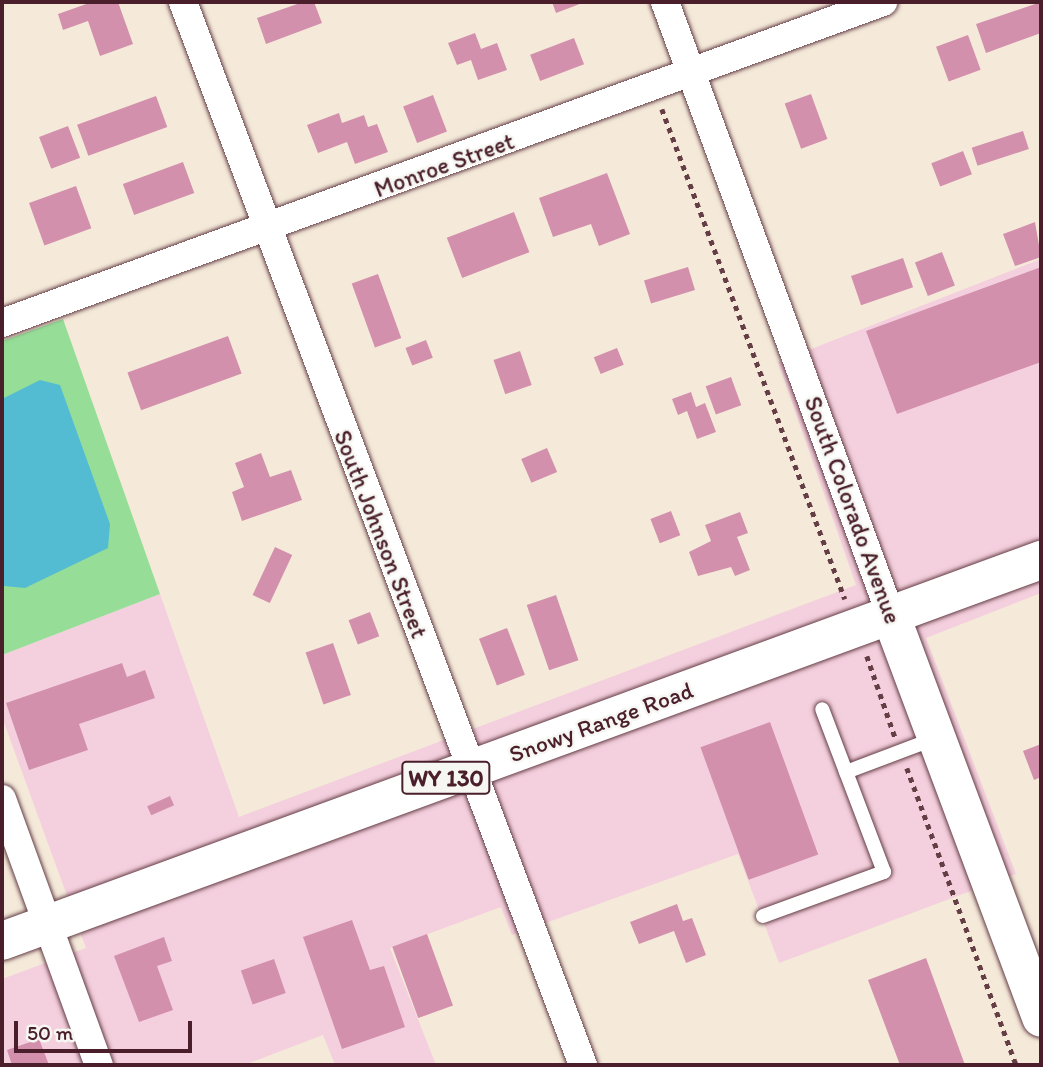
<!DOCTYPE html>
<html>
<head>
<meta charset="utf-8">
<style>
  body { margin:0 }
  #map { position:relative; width:1043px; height:1067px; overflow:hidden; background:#f5eada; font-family:Itim,sans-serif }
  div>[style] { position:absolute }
  .built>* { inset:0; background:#f4cfdd }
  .green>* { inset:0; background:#96de98 }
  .water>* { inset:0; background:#54bcd2 }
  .building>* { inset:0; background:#d390ad; transform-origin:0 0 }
  .path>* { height:4.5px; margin-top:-2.25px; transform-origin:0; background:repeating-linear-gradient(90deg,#643d45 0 5px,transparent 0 10px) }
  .roads { filter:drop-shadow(0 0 2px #643d45) drop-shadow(0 0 2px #643d45) }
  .lane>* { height:14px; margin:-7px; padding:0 7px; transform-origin:7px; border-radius:7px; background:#fff }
  .street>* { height:28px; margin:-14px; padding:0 14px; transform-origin:14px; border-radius:14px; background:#fff }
  .secondary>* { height:38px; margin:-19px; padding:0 19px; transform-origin:19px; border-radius:19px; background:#fff }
  .primary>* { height:38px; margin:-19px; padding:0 19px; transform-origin:19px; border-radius:19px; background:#fff }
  span { translate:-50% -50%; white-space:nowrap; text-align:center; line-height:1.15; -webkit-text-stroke:5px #f6f6f2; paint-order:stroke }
  .shield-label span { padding:2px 5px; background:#f6f6f2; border:2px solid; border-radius:5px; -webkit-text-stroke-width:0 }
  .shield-label { font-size:23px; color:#4a1f2b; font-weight:700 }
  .street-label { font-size:24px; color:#4a1f2b }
  .frame { position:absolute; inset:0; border:4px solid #4a1f2b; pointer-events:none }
  .scale { position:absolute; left:14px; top:1021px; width:178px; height:32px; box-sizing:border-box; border:4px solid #4a1f2b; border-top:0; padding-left:9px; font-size:21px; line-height:24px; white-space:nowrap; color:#4a1f2b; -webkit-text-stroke:5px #f6f6f2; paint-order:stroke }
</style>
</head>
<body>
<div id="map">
  <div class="built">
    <i style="clip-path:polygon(1041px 259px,1041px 593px,926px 638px,1016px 874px,779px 963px,738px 854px,512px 935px,501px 907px,390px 948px,436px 1065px,335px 1065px,323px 1035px,244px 1065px,2px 1065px,2px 979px,86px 948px,2px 717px,2px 655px,160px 594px,239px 817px,856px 585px,778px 362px)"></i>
  </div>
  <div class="green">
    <i style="clip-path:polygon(63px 319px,160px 594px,2px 655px,2px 341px)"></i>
  </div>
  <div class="water">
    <i style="clip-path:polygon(40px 380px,60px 385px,110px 524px,108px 548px,25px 588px,4px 586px,2px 399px)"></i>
  </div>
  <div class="building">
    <i style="clip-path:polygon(92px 2px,118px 2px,133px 44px,100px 56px,88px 21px,63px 30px,58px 14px)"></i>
    <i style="clip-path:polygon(303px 2px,314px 2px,322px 23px,266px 44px,257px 18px)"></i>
    <i style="clip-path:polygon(552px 2px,585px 2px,556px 13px)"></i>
    <i style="clip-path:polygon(1041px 2px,1041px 33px,986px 53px,976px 24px)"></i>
    <i style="clip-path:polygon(475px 33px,481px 49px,497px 43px,507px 70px,478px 80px,471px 60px,457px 65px,448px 43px)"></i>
    <i style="left:968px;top:35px;width:37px;height:34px;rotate:70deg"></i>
    <i style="left:574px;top:38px;width:28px;height:47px;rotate:69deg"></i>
    <i style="left:811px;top:94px;width:48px;height:28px;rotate:70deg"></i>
    <i style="left:433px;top:95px;width:39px;height:32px;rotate:69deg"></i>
    <i style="left:156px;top:96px;width:33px;height:84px;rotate:70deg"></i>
    <i style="clip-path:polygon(339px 113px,342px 123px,364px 115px,368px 127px,377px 124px,388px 152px,355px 164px,347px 142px,318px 153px,307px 125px)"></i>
    <i style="left:68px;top:126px;width:34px;height:31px;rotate:69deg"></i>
    <i style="left:1023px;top:131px;width:19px;height:54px;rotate:72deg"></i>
    <i style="left:963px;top:151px;width:25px;height:34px;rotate:69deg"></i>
    <i style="left:183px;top:162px;width:33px;height:64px;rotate:70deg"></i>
    <i style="clip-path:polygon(607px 173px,630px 234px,599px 246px,591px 224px,553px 237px,539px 198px)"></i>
    <i style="left:76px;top:186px;width:45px;height:50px;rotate:70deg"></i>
    <i style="left:514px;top:212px;width:43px;height:72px;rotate:69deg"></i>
    <i style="clip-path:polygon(1035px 222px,1041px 257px,1015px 266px,1003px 234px)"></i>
    <i style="left:942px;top:252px;width:36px;height:29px;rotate:69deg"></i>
    <i style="left:903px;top:258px;width:31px;height:55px;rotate:71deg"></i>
    <i style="left:688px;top:267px;width:24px;height:46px;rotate:73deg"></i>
    <i style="clip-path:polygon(1041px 267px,1041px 362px,897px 414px,866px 331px)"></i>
    <i style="left:378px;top:274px;width:68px;height:28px;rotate:70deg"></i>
    <i style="left:228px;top:336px;width:40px;height:107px;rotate:70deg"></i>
    <i style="left:426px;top:340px;width:19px;height:22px;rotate:69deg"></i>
    <i style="left:617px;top:348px;width:18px;height:25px;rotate:68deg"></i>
    <i style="left:520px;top:351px;width:36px;height:28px;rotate:71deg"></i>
    <i style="left:731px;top:377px;width:30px;height:27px;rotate:70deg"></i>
    <i style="clip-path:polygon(691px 392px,696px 407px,705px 403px,716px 432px,697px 439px,687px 411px,678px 415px,672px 399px)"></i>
    <i style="left:547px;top:448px;width:26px;height:28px;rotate:67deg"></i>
    <i style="clip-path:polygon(261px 453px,270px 477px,291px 470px,302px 500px,242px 521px,232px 492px,244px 487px,235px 463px)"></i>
    <i style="left:671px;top:511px;width:26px;height:22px;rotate:69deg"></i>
    <i style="clip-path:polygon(740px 512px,748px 533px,737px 537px,750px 570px,735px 576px,731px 567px,698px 576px,689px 552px,711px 541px,705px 525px)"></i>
    <i style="left:275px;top:547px;width:19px;height:53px;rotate:25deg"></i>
    <i style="left:556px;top:595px;width:69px;height:31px;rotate:71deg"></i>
    <i style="left:370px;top:612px;width:26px;height:23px;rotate:69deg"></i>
    <i style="left:507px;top:628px;width:50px;height:30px;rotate:69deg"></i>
    <i style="left:333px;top:643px;width:55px;height:29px;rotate:71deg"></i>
    <i style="clip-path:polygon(122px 663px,127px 677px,145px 670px,155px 698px,79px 724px,88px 750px,29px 770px,6px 703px)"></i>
    <i style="left:770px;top:722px;width:141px;height:74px;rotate:70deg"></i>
    <i style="clip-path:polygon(1041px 744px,1041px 777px,1034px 780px,1023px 751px)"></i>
    <i style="left:170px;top:796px;width:10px;height:25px;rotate:66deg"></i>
    <i style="clip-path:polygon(677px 904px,683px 921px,692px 918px,706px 955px,686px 963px,674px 931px,639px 944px,630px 922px)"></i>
    <i style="clip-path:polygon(352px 920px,370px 970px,384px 966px,405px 1027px,342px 1049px,303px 937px)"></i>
    <i style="left:427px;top:934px;width:76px;height:37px;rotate:70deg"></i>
    <i style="clip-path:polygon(164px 937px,172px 961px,157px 966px,173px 1010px,139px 1022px,114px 956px)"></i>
    <i style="clip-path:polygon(926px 958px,965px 1065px,900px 1065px,868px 980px)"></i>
    <i style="left:274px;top:959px;width:36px;height:35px;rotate:71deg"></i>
    <i style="clip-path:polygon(39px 1039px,49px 1065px,12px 1065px,7px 1050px)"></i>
  </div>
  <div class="path">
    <i style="left:662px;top:109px;width:523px;rotate:69.52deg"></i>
    <i style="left:867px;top:656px;width:86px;rotate:70.9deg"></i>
    <i style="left:907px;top:768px;width:316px;rotate:69.8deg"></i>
  </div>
  <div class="roads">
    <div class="lane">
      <i style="left:846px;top:772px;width:96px;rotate:-20.7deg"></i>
      <i style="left:763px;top:916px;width:129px;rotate:-20deg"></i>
      <i style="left:884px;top:872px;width:174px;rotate:-110.8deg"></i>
    </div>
    <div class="street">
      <i style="left:183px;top:2px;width:1136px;rotate:69.38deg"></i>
      <i style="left:665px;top:2px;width:654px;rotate:69.79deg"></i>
      <i style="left:2px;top:323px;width:938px;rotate:-20.02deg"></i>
      <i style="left:2px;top:799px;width:283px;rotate:70deg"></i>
    </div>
    <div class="secondary">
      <i style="left:891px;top:616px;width:429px;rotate:69.5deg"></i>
    </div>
    <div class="primary">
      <i style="left:2px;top:941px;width:1107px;rotate:-20.14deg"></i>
    </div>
  </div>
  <div class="shield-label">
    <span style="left:446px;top:778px">WY 130</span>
  </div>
  <div class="street-label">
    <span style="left:444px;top:165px;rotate:-20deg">Monroe Street</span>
    <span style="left:853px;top:510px;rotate:70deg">South Colorado Avenue</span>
    <span style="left:381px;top:534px;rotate:69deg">South Johnson Street</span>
    <span style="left:601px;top:722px;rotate:-20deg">Snowy Range Road</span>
  </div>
  <div class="frame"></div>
  <div class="scale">50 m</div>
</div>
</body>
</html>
